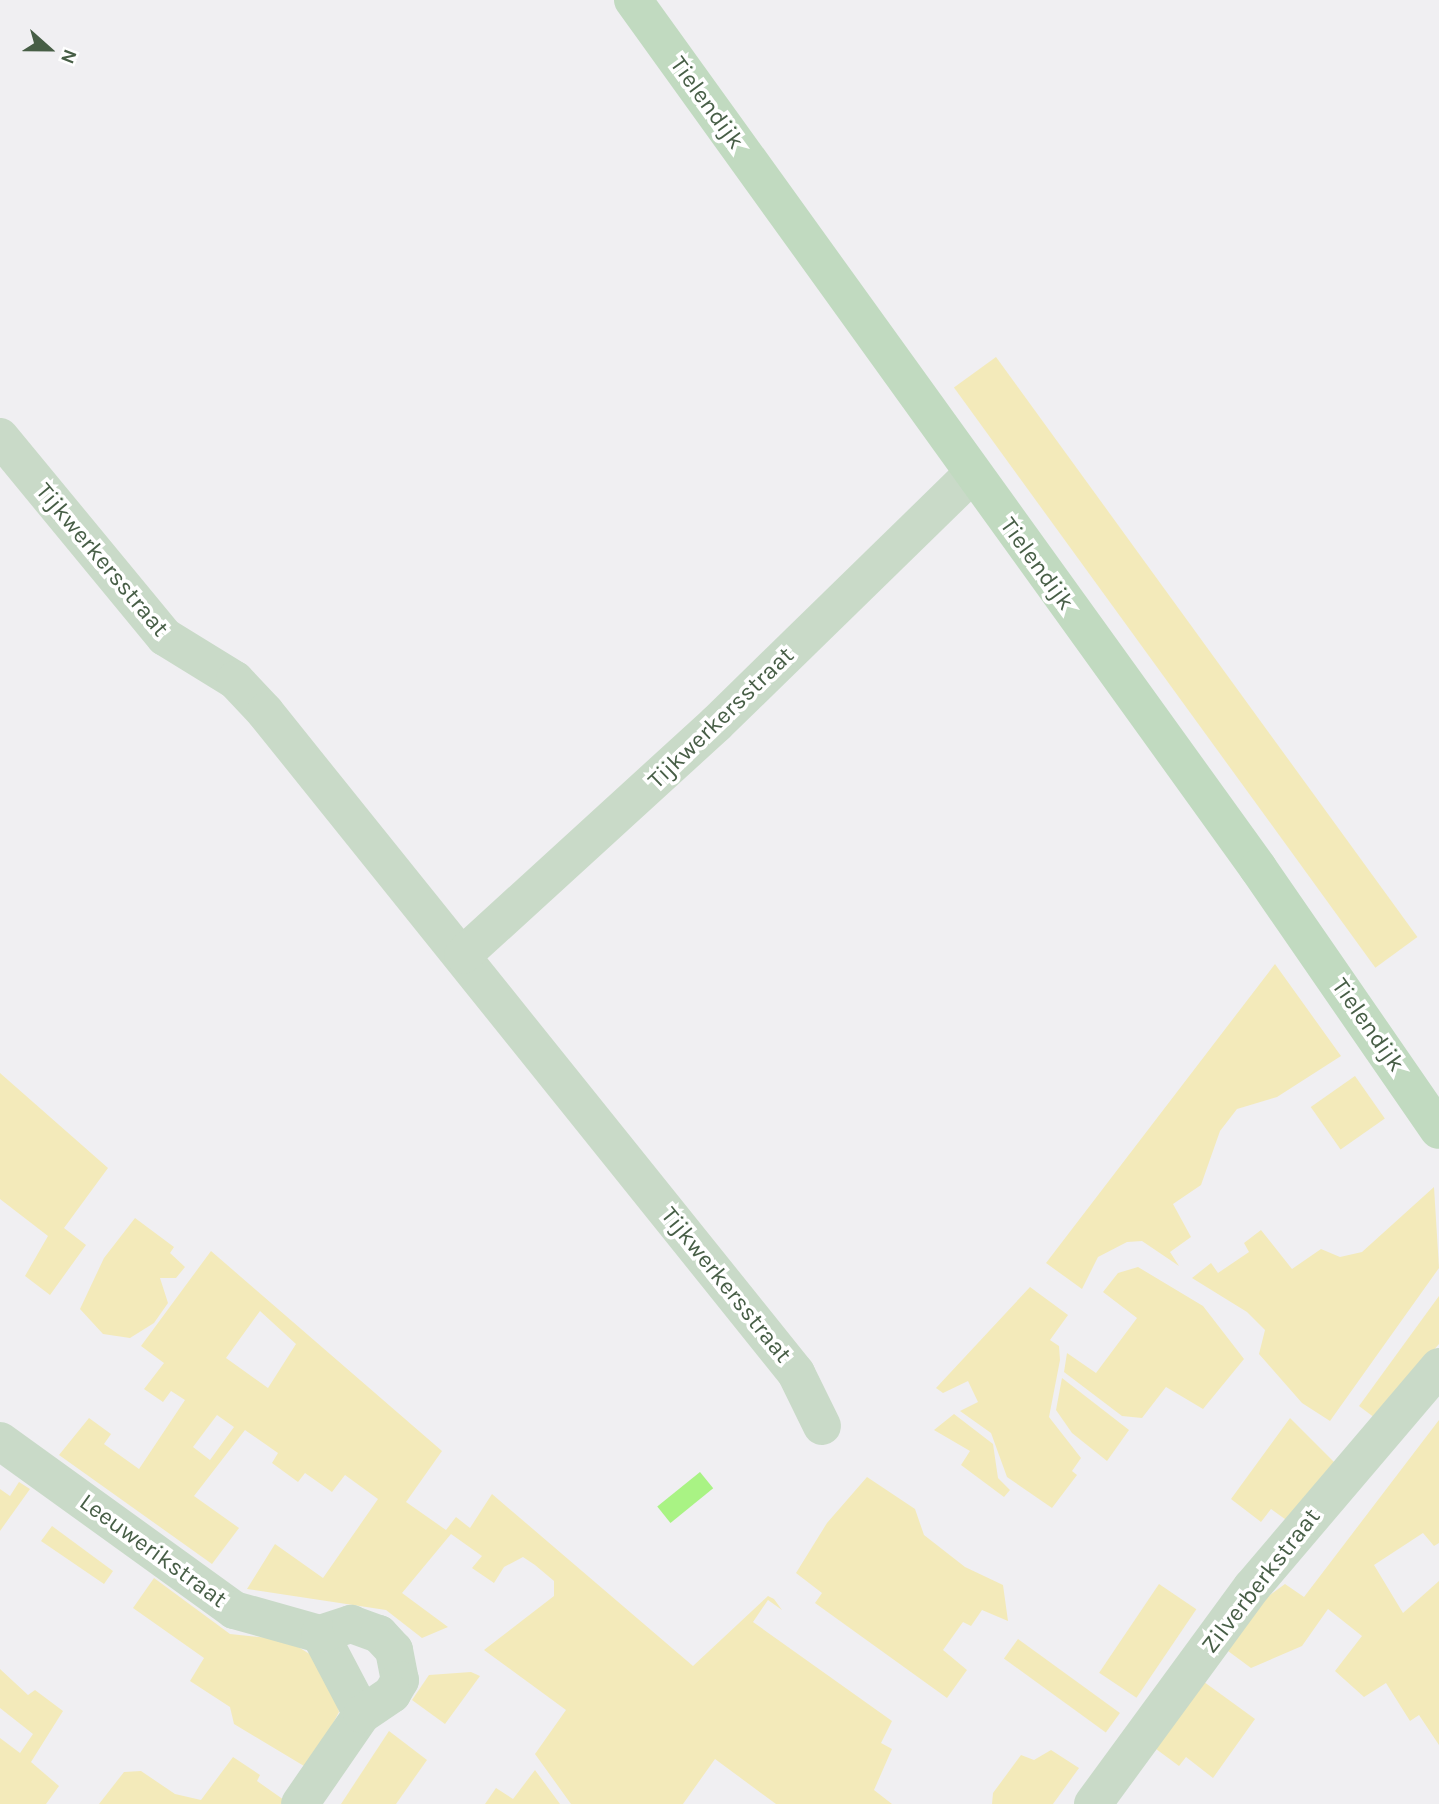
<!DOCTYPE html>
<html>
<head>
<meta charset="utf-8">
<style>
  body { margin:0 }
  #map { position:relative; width:1439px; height:1804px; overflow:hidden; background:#f0eff2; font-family:Karla,sans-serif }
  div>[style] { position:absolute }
  .green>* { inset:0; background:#f3eaba; transform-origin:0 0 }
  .water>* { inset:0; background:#a9f384; transform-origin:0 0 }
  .street>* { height:38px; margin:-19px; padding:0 19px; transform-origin:19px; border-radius:19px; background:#c9dac8 }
  .secondary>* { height:38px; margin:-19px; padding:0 19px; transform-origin:19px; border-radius:19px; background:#c1dac0 }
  span { translate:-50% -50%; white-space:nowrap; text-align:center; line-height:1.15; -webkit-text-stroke:7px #fff; paint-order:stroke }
  .street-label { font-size:24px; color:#475e46 }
  .north { position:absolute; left:14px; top:14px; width:70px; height:70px; -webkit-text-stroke:5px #fff; paint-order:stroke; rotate:111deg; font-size:19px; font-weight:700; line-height:28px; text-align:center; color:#475e46 }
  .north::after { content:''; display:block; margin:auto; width:24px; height:32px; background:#475e46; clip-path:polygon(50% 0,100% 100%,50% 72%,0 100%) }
</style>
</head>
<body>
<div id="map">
  <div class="green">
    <i style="left:996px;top:357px;width:717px;height:52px;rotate:54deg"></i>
    <i style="clip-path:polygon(1275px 964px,1341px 1056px,1277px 1097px,1237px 1109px,1220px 1131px,1201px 1185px,1173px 1204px,1191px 1237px,1170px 1252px,1179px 1266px,1142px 1241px,1127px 1242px,1098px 1257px,1082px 1289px,1046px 1263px)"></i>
    <i style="clip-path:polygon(0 1073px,108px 1168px,64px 1228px,86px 1245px,50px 1295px,25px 1276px,48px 1236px,0 1199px)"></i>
    <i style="left:1355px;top:1076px;width:52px;height:54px;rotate:55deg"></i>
    <i style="clip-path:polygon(1434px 1187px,1439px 1268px,1330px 1421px,1302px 1403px,1259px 1354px,1265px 1330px,1247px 1312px,1192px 1278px,1211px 1263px,1218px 1273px,1249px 1252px,1244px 1243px,1261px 1230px,1292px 1269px,1321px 1249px,1340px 1257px,1362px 1252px)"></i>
    <i style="clip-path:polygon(135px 1218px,174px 1247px,170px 1253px,185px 1267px,176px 1278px,160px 1278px,168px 1303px,154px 1323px,130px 1338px,103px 1334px,80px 1309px,104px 1258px)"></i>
    <i style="clip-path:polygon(evenodd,211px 1251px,442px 1451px,406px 1502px,446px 1530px,456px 1517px,470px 1528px,492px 1494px,693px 1666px,768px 1596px,774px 1599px,782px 1610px,768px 1600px,753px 1622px,892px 1721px,881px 1743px,892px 1749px,874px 1790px,892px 1804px,776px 1804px,715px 1759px,683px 1804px,571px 1804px,535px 1754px,566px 1710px,484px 1650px,554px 1596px,554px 1581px,535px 1565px,523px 1557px,504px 1567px,494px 1583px,472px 1568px,482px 1556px,451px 1534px,402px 1593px,448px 1627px,422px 1638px,386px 1610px,247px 1589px,275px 1544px,323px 1578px,378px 1499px,345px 1475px,332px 1492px,305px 1473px,298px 1482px,272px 1463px,278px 1453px,245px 1430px,194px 1496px,239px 1528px,212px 1564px,59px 1455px,89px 1418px,111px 1434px,104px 1444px,139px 1469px,185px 1400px,171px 1391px,163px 1402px,144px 1389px,164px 1363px,141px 1346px,211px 1251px,260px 1311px,296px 1344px,268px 1388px,226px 1358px,260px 1311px,211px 1251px,217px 1415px,234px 1427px,210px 1460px,193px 1447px,217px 1415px)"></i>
    <i style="clip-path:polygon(1138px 1267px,1203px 1306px,1244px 1359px,1203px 1409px,1166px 1387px,1142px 1418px,1122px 1416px,1064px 1372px,1067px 1353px,1096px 1373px,1137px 1318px,1103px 1292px,1118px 1273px)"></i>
    <i style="clip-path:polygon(1030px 1287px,1068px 1315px,1050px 1340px,1059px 1346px,1060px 1360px,1049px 1417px,1081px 1458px,1072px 1471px,1077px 1475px,1052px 1508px,1007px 1477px,991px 1433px,960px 1411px,978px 1402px,968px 1381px,943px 1393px,936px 1388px)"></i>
    <i style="clip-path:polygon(1439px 1296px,1439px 1344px,1375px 1418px,1359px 1406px)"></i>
    <i style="clip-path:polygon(1062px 1378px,1129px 1430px,1107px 1461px,1072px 1433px,1056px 1410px)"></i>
    <i style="clip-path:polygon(954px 1414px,993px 1444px,998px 1478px,1010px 1490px,1004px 1497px,961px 1465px,970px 1451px,934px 1430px)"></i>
    <i style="clip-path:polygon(1290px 1418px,1340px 1468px,1296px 1527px,1271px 1509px,1261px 1522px,1231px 1499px)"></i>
    <i style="clip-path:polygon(1439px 1420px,1439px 1543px,1434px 1546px,1423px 1533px,1374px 1565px,1403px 1613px,1439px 1581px,1439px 1745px,1419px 1715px,1410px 1721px,1386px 1683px,1364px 1697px,1335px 1671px,1362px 1636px,1328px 1609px,1302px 1646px,1251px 1668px,1224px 1648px,1251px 1609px,1285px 1584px,1304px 1597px)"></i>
    <i style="clip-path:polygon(867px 1477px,915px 1509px,924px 1535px,965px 1567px,1003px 1585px,1008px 1621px,982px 1610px,971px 1626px,963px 1622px,943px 1650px,967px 1670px,947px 1698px,815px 1603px,822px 1593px,796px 1573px,827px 1523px)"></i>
    <i style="clip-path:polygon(19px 1482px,30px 1489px,0 1531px,0 1489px,10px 1496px)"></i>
    <i style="clip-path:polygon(52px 1526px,113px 1571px,104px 1584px,41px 1541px)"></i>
    <i style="clip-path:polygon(154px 1578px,230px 1634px,287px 1640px,324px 1663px,339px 1712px,309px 1769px,234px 1724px,230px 1707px,190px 1681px,204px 1658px,133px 1608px)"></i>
    <i style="left:1159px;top:1584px;width:45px;height:107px;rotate:34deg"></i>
    <i style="left:1018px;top:1639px;width:126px;height:24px;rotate:36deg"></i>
    <i style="clip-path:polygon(0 1669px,28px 1695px,35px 1690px,63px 1711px,31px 1762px,59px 1786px,46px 1804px,0 1804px,0 1738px,20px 1753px,33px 1734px,0 1708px)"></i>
    <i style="clip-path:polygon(471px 1672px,480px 1676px,445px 1724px,412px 1700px,429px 1675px)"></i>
    <i style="clip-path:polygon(1200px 1679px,1255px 1719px,1213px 1778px,1186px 1757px,1179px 1766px,1152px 1746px)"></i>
    <i style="clip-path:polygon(389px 1731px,427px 1760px,396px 1804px,341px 1804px)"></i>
    <i style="clip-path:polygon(1051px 1750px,1079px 1768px,1053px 1804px,992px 1804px,993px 1793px,1021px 1755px,1034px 1760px)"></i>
    <i style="clip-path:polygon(233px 1757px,260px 1775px,257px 1781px,284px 1800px,281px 1804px,99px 1804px,124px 1772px,141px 1771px,175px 1794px,201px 1800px)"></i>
    <i style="clip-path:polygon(535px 1770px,560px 1804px,485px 1804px,496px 1788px,513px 1799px)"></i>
  </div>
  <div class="water">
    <i style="left:700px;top:1472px;width:21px;height:55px;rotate:51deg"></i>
  </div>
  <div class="street">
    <i style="left:0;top:437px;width:259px;rotate:50.5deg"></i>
    <i style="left:165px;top:637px;width:82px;rotate:31.6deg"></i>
    <i style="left:235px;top:680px;width:44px;rotate:46.8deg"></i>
    <i style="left:265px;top:712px;width:848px;rotate:51.22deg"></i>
    <i style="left:796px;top:1373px;width:59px;rotate:63.9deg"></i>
    <i style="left:463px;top:955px;width:343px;rotate:-42.4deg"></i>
    <i style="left:716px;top:724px;width:358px;rotate:-44.3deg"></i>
    <i style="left:0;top:1441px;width:289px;rotate:35.8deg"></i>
    <i style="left:234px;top:1610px;width:89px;rotate:15.6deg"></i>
    <i style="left:320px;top:1634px;width:90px;rotate:62.3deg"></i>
    <i style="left:362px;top:1714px;width:109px;rotate:124.6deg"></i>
    <i style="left:320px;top:1634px;width:33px;rotate:-18deg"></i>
    <i style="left:351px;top:1624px;width:30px;rotate:20deg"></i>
    <i style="left:379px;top:1634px;width:22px;rotate:47deg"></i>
    <i style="left:394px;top:1650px;width:31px;rotate:79deg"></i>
    <i style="left:400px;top:1680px;width:16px;rotate:120deg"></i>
    <i style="left:392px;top:1694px;width:36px;rotate:146deg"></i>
    <i style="left:1093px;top:1804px;width:269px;rotate:-53.8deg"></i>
    <i style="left:1252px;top:1587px;width:289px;rotate:-49.6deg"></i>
  </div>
  <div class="secondary">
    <i style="left:633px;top:0;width:1070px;rotate:54.24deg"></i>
    <i style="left:1258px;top:868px;width:318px;rotate:55.4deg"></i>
  </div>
  <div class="street-label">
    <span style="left:707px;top:103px;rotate:54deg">Tielendijk</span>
    <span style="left:102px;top:560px;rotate:50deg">Tijkwerkersstraat</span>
    <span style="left:1037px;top:564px;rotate:54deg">Tielendijk</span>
    <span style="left:721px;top:718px;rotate:-44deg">Tijkwerkersstraat</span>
    <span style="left:1368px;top:1025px;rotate:55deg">Tielendijk</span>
    <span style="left:726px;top:1285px;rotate:51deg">Tijkwerkersstraat</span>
    <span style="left:153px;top:1551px;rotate:36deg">Leeuwerikstraat</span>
    <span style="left:1261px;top:1581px;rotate:-52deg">Zilverberkstraat</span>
  </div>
  <div class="north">N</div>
</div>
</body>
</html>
